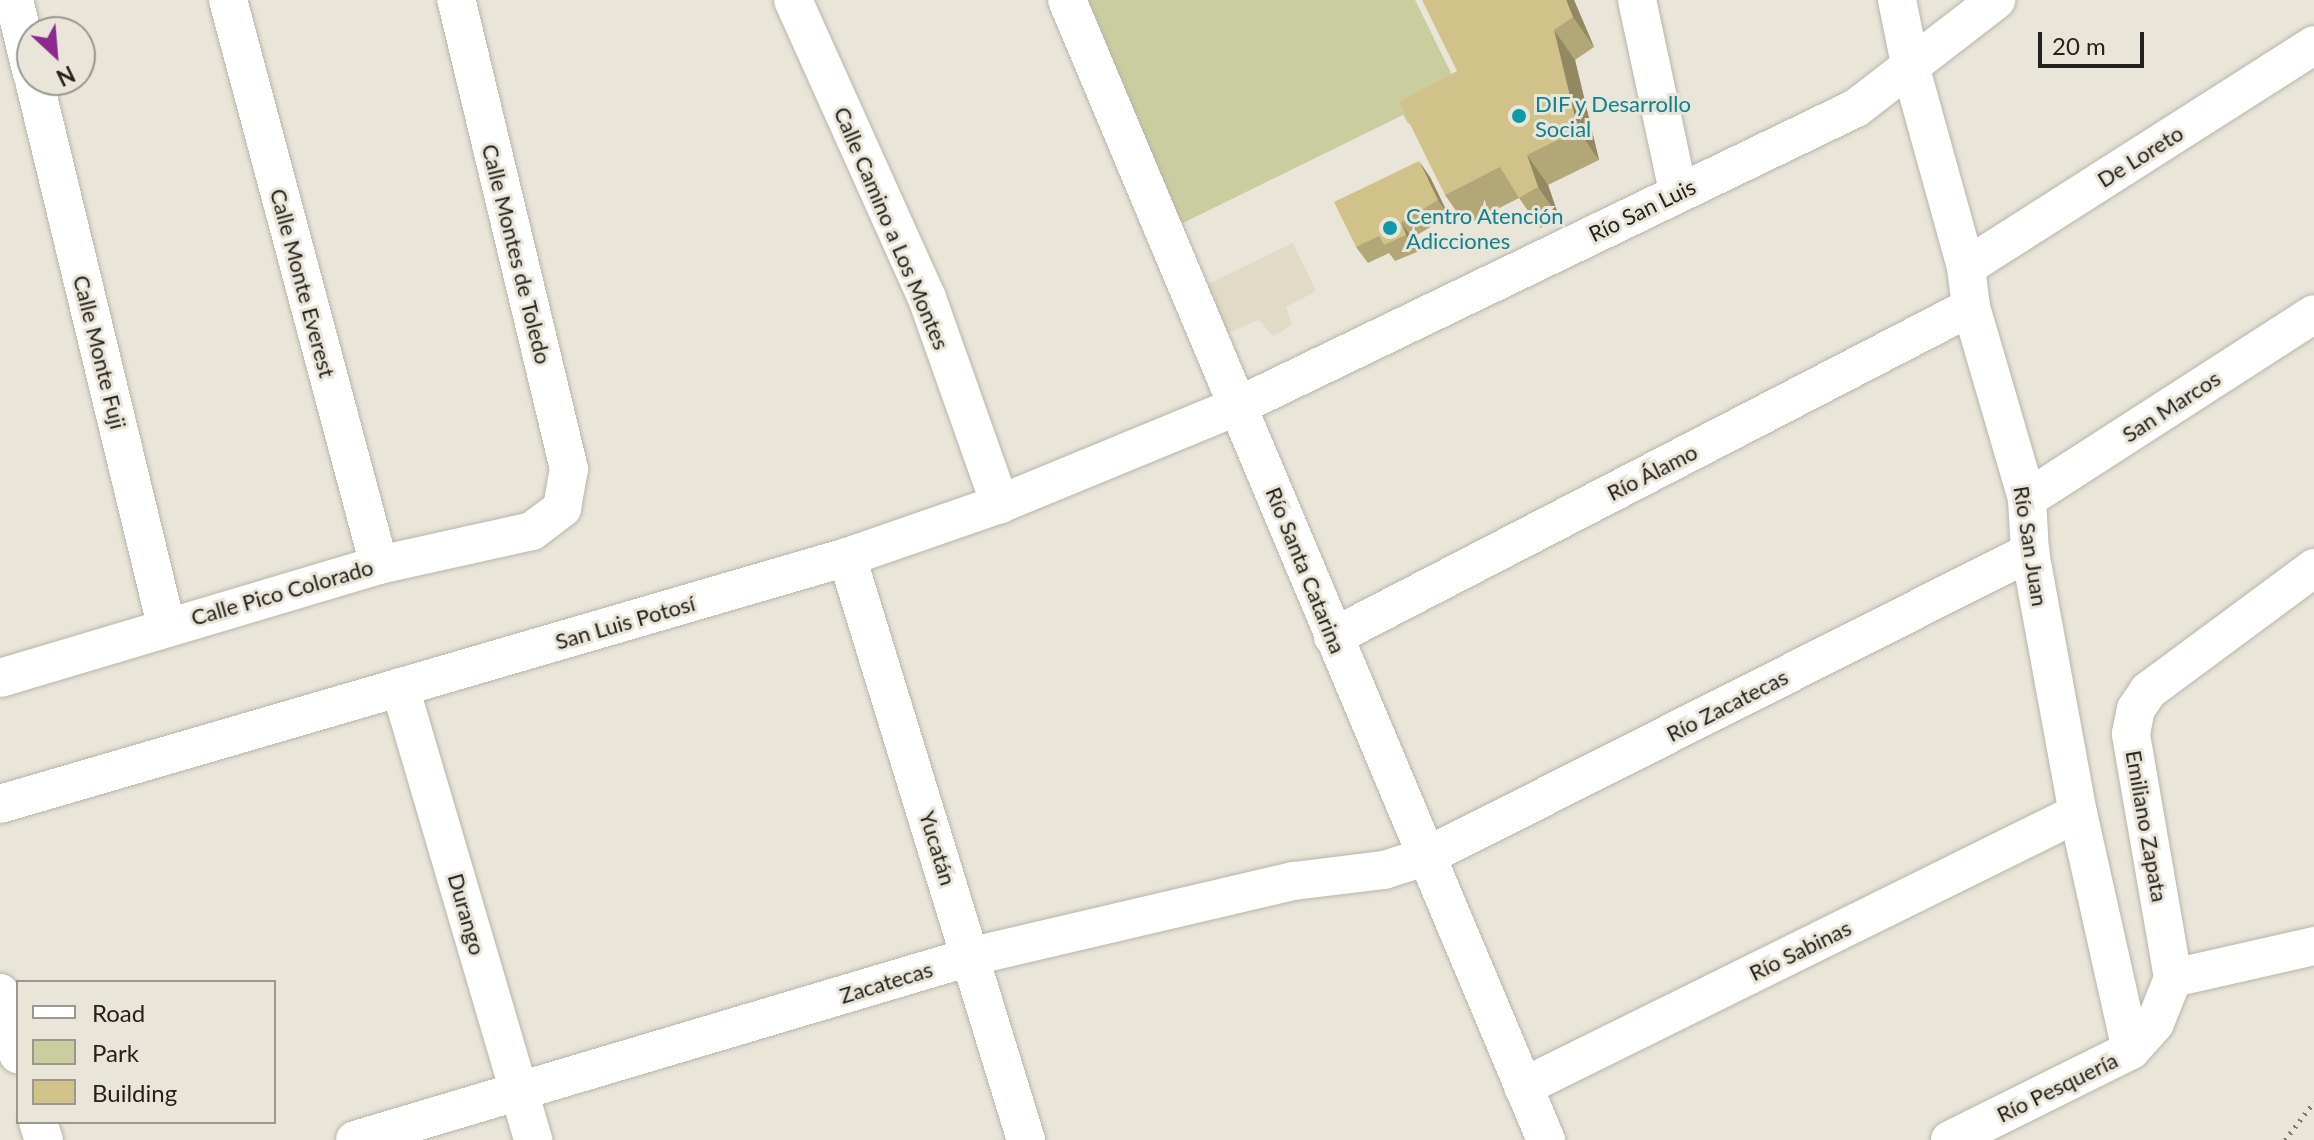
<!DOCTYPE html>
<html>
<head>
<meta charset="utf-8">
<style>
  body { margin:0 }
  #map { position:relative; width:2314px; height:1140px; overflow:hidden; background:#e9e5d9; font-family:Lato,sans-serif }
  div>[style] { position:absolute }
  .built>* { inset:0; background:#e0dac6 }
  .green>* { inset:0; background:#cace9f }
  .path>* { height:5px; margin-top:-2.5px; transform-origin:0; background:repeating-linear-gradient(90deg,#7d7a72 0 2px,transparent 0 8px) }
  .roads { filter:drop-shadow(0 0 2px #b9b5a9) drop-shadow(0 0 2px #b9b5a9) }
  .street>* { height:38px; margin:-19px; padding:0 19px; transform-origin:19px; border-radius:19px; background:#fff }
  .wall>* { inset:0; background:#b4a777 }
  .shaded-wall>* { inset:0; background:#928861 }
  .building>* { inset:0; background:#d1c28a }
  .dots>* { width:22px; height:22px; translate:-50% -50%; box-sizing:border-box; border:4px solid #e9e5d9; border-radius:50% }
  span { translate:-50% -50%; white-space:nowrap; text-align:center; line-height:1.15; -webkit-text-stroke:6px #e9e5d9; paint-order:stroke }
  .culture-label { font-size:22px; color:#0d838f }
  .left { translate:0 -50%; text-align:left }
  .street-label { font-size:22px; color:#23221d }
  .legend { position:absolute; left:16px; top:980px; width:260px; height:144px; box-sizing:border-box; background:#e9e5d9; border:2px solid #9a978e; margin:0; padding:10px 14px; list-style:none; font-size:24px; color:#23221d }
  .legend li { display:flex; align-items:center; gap:16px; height:40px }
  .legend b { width:40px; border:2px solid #9a978e }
  .north { position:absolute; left:16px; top:16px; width:80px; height:80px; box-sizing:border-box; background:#e9e5d9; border:2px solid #9a978e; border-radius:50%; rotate:154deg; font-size:22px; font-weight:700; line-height:32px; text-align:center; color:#23221d }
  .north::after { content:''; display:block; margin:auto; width:28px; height:36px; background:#8c2990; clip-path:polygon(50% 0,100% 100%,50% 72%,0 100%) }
  .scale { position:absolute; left:2038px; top:32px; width:106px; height:36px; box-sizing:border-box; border:4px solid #23221d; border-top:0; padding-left:10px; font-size:24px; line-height:28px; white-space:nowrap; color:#23221d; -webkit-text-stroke:6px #e9e5d9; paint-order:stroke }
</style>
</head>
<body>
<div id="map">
  <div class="built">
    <i style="clip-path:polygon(1293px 243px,1316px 291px,1286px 307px,1292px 325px,1273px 336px,1259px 320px,1228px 333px,1208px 284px)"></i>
  </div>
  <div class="green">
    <i style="clip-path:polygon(1081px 0,1415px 0,1463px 97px,1408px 124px,1403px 115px,1175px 227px)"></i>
  </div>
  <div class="path">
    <i style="left:2285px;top:1140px;width:48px;rotate:-52.7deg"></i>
  </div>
  <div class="roads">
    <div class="street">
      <i style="left:14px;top:0;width:76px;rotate:76.3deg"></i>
      <i style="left:228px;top:0;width:585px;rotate:75.04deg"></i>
      <i style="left:793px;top:0;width:327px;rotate:65.8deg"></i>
      <i style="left:927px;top:298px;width:219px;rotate:70.5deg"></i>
      <i style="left:1067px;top:0;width:1237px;rotate:67.21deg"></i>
      <i style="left:1637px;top:0;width:196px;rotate:77.9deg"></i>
      <i style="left:1897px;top:0;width:70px;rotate:78.5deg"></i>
      <i style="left:1911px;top:69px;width:205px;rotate:74.5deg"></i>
      <i style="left:1966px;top:267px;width:40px;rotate:82.9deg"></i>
      <i style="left:1971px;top:307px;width:200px;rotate:73.7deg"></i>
      <i style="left:2027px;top:499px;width:53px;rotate:86.8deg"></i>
      <i style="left:2030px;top:552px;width:265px;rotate:79.6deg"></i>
      <i style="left:2078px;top:813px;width:243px;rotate:77.4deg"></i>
      <i style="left:34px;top:80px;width:561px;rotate:76.39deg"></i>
      <i style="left:1966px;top:267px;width:413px;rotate:-32.5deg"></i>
      <i style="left:2027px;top:499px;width:341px;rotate:-32.8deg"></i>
      <i style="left:847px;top:557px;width:610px;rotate:72.93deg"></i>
      <i style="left:1333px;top:637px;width:718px;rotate:-27.35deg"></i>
      <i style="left:0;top:678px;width:395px;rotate:-16.6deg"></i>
      <i style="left:379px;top:565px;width:157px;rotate:-12.5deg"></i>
      <i style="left:532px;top:531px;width:38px;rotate:-37deg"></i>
      <i style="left:562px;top:508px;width:40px;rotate:-80deg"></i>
      <i style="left:569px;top:469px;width:482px;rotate:-103.5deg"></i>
      <i style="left:400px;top:687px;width:472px;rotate:73.6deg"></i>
      <i style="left:0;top:804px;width:882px;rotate:-16.26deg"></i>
      <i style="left:847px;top:557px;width:162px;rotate:-19.1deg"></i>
      <i style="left:1000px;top:504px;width:257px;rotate:-22.4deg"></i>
      <i style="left:1238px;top:406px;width:686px;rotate:-25.74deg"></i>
      <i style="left:1856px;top:108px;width:177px;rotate:-37.6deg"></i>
      <i style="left:2173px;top:978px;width:145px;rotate:-12.8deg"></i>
      <i style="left:0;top:993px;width:64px;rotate:73.6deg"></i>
      <i style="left:1523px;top:1087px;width:619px;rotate:-26.28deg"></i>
      <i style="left:38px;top:1122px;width:19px;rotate:72deg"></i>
      <i style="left:355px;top:1140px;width:645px;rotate:-16.58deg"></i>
      <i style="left:973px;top:956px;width:330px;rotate:-13.2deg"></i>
      <i style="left:1294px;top:881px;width:91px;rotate:-7deg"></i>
      <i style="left:1384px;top:870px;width:43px;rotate:-17.6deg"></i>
      <i style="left:1425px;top:857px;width:678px;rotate:-26.75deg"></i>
      <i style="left:1950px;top:1140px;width:202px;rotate:-26.4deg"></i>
      <i style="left:2131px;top:1050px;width:36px;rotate:-48deg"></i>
      <i style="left:2155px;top:1023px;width:48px;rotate:-68.2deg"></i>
      <i style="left:2173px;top:978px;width:248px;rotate:-99.8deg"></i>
      <i style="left:2131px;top:734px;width:25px;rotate:-79deg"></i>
      <i style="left:2136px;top:709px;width:22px;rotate:-56deg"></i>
      <i style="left:2148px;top:691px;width:207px;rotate:-36.5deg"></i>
    </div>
  </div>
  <div class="wall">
    <i style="clip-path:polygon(1574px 0,1594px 47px,1575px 60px,1599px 160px,1548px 185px,1559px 217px,1540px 228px,1519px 198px,1466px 225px,1445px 195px,1457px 71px)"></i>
    <i style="clip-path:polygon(1430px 177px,1449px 216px,1412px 238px,1417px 252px,1395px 261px,1389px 253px,1368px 263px,1356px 247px)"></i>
  </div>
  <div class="shaded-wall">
    <i style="clip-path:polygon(1566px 0,1574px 0,1594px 47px,1573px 17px)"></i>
    <i style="clip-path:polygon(1554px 30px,1575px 60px,1599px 160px,1578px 130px)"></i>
    <i style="clip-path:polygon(1527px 155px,1548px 185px,1559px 217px,1538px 187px)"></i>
    <i style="clip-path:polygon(1419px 161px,1430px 177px,1449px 216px,1438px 200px)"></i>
    <i style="clip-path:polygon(1401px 222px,1412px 238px,1417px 252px,1406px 235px)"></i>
  </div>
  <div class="building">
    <i style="clip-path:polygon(1422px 0,1566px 0,1573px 17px,1554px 30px,1578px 130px,1527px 155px,1538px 187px,1519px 198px,1500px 167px,1445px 195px,1399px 102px,1457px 71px)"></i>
    <i style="clip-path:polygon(1419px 161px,1438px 200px,1401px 222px,1406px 235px,1384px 245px,1379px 236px,1356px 247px,1334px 202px)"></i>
  </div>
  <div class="dots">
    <i style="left:1519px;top:116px;background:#0f9aa8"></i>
    <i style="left:1390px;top:228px;background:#0f9aa8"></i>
  </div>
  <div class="culture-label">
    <span class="left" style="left:1535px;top:116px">DIF y Desarrollo<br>Social</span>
    <span class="left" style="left:1406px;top:228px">Centro Atención<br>Adicciones</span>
  </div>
  <div class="street-label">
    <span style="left:2140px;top:156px;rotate:-32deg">De Loreto</span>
    <span style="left:1642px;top:210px;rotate:-26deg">Río San Luis</span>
    <span style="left:892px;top:228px;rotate:67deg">Calle Camino a Los Montes</span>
    <span style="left:517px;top:254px;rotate:76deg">Calle Montes de Toledo</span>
    <span style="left:303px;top:283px;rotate:75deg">Calle Monte Everest</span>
    <span style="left:100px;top:352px;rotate:76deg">Calle Monte Fuji</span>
    <span style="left:2171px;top:406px;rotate:-33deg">San Marcos</span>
    <span style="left:1652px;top:472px;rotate:-27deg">Río Álamo</span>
    <span style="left:2031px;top:546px;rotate:81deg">Río San Juan</span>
    <span style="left:1306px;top:570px;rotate:68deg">Río Santa Catarina</span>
    <span style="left:282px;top:592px;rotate:-16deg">Calle Pico Colorado</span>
    <span style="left:625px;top:622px;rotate:-16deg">San Luis Potosí</span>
    <span style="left:1727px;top:705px;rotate:-27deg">Río Zacatecas</span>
    <span style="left:2147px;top:826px;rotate:80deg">Emiliano Zapata</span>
    <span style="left:938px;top:848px;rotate:73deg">Yucatán</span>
    <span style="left:467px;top:914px;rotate:74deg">Durango</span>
    <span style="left:1800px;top:950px;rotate:-26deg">Río Sabinas</span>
    <span style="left:886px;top:982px;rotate:-17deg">Zacatecas</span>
    <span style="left:2057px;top:1087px;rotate:-26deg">Río Pesquería</span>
  </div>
  <ul class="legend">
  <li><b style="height:10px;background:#fff"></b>Road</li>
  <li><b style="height:22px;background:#cace9f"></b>Park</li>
  <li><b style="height:22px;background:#d1c28a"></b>Building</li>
  </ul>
  <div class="north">N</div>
  <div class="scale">20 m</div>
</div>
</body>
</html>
